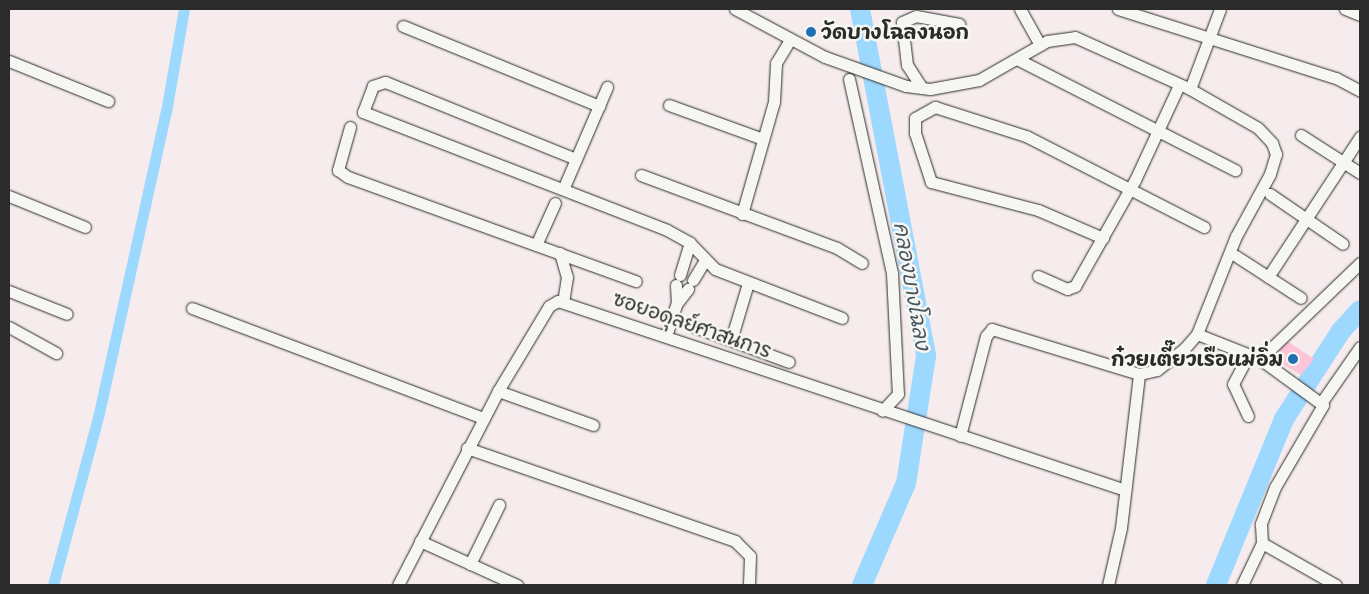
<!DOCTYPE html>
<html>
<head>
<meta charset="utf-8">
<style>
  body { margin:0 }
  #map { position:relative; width:1369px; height:594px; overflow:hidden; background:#f7eced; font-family:Caveat,"Playpen Sans Thai",sans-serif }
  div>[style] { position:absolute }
  .canal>* { height:11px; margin:-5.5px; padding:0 5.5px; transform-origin:5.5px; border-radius:5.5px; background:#9dd8fe }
  .river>* { height:20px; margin:-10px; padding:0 10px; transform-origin:10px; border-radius:10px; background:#9dd8fe }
  .building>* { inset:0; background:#fcc3d9 }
  .roads { filter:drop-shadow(0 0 1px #2b2b2b) drop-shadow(0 0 1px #2b2b2b) }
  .minor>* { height:11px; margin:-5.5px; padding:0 5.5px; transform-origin:5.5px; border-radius:5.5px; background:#f6f6f2 }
  .dots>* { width:14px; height:14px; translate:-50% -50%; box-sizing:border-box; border:2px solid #f6f6f2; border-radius:50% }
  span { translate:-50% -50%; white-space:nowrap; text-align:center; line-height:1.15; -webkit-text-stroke:5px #f6f6f2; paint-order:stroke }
  .poi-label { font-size:20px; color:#2b2b2b; font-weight:700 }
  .left { translate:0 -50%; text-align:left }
  .right { translate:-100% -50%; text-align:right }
  .street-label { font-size:20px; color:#2b2b2b }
  .water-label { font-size:21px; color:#485660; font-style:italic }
  .frame { position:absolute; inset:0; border:10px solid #2b2b2b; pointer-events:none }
</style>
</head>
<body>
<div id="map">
  <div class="canal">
    <i style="left:53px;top:585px;width:178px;rotate:-75deg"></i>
    <i style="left:99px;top:413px;width:308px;rotate:-77.5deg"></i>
    <i style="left:166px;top:112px;width:105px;rotate:-80.1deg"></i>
  </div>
  <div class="river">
    <i style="left:860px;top:9px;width:353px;rotate:79.2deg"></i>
    <i style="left:926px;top:356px;width:129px;rotate:98.9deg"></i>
    <i style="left:906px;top:483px;width:111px;rotate:113.3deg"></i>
    <i style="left:1216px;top:585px;width:179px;rotate:-67.7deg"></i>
    <i style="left:1284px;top:419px;width:105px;rotate:-57.1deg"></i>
    <i style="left:1341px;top:331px;width:28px;rotate:-48deg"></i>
  </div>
  <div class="building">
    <i style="clip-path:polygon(1287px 341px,1314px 359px,1301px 375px,1272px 358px)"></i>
  </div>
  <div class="roads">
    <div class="minor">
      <i style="left:735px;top:9px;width:102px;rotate:28.1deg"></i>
      <i style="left:825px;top:57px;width:86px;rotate:19.7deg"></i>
      <i style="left:906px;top:86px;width:24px;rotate:7deg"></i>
      <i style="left:930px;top:89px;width:50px;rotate:-10.4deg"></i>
      <i style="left:979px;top:80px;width:78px;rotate:-29.8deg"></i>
      <i style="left:1047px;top:41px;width:28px;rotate:-8deg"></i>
      <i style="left:1075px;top:37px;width:126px;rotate:24.3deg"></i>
      <i style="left:1190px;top:89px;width:78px;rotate:29.8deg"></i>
      <i style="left:1258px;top:128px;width:21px;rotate:47deg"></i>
      <i style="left:1272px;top:143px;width:12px;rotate:70deg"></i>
      <i style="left:1276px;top:154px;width:21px;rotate:107deg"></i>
      <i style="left:1270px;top:174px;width:71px;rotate:118.7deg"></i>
      <i style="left:1236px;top:236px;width:105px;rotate:111.7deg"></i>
      <i style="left:1197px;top:334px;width:18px;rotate:131deg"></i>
      <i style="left:1185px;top:348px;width:36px;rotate:142deg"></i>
      <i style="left:1157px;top:370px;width:18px;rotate:167deg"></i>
      <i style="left:1139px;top:374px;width:154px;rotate:-163deg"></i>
      <i style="left:992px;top:329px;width:9px;rotate:131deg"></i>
      <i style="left:986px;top:336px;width:103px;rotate:104.6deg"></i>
      <i style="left:1020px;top:9px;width:41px;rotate:60.9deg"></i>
      <i style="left:1118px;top:9px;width:229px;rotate:17.6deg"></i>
      <i style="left:1336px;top:78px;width:27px;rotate:28deg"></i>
      <i style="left:1345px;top:9px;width:16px;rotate:22deg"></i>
      <i style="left:403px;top:26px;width:212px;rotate:22.2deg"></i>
      <i style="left:1017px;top:59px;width:245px;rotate:27deg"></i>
      <i style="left:9px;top:61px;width:107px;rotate:22deg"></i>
      <i style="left:849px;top:79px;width:199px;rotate:77.5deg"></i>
      <i style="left:892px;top:273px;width:121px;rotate:87.2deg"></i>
      <i style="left:898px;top:394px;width:23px;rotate:133deg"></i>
      <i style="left:922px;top:88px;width:27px;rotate:-123deg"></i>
      <i style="left:907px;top:65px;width:43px;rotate:-96.6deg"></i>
      <i style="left:902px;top:22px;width:15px;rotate:-23deg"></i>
      <i style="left:916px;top:16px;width:44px;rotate:10.5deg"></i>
      <i style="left:1190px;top:89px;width:85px;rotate:-69.4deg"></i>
      <i style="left:669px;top:105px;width:100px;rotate:19.9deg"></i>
      <i style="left:350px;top:127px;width:45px;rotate:105.6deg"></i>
      <i style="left:338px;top:170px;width:12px;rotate:35deg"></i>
      <i style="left:348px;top:177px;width:306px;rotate:19.9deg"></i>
      <i style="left:1301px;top:135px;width:70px;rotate:32.8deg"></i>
      <i style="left:576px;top:159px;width:206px;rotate:-158deg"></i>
      <i style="left:385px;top:82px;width:13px;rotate:162deg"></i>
      <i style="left:373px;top:86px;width:28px;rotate:111deg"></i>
      <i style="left:363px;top:112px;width:326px;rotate:21.2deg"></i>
      <i style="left:667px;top:230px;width:26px;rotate:29deg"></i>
      <i style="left:690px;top:243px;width:36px;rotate:46deg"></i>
      <i style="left:715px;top:269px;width:136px;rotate:21.1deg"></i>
      <i style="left:641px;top:175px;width:209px;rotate:20.4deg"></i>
      <i style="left:837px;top:248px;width:29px;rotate:31deg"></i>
      <i style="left:564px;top:187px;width:109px;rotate:-66.7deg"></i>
      <i style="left:1270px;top:194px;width:88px;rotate:34.4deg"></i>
      <i style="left:9px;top:196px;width:82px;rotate:22.2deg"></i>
      <i style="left:742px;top:214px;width:116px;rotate:-74.1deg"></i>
      <i style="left:774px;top:102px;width:39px;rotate:-87deg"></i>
      <i style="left:776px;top:63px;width:26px;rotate:-59deg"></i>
      <i style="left:1103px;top:238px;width:71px;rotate:-156.7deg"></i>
      <i style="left:1038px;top:210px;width:111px;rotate:-165.3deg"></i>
      <i style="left:931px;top:182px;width:52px;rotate:-108.1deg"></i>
      <i style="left:915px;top:133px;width:15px;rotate:-90deg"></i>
      <i style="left:915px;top:118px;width:23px;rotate:-29deg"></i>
      <i style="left:935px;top:107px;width:96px;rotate:17.7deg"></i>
      <i style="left:1026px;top:136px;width:200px;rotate:27.1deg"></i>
      <i style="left:536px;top:245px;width:46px;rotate:-65.7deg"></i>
      <i style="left:560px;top:253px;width:25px;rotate:74deg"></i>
      <i style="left:567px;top:277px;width:24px;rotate:99deg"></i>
      <i style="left:1236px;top:256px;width:77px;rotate:32.9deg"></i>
      <i style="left:680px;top:275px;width:34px;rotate:-73deg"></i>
      <i style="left:1038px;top:276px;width:32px;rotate:24deg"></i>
      <i style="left:1067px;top:289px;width:9px;rotate:-21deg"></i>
      <i style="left:1075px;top:286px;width:122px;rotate:-60.5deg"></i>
      <i style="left:1135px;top:180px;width:105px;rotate:-65.1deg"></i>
      <i style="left:1268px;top:277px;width:168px;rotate:-56.7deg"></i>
      <i style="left:693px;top:280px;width:21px;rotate:-59deg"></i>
      <i style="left:676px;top:285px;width:18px;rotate:87deg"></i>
      <i style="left:677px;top:303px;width:18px;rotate:-52deg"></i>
      <i style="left:9px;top:291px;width:62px;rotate:21.6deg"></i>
      <i style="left:192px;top:308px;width:311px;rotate:20.7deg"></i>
      <i style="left:9px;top:327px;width:54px;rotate:29deg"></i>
      <i style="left:695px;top:327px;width:100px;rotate:20.4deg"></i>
      <i style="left:1197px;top:334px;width:68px;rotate:21.6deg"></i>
      <i style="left:1260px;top:359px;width:78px;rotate:36.1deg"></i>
      <i style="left:1323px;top:405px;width:95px;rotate:120.3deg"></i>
      <i style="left:1275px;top:487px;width:40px;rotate:111deg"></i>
      <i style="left:1261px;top:524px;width:19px;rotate:87deg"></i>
      <i style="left:1262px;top:543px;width:47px;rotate:115.5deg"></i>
      <i style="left:666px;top:336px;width:35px;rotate:-72deg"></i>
      <i style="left:731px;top:340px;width:59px;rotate:-73.4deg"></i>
      <i style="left:1260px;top:359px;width:139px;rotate:-43.8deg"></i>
      <i style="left:498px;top:391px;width:101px;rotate:19.7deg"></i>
      <i style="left:1321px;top:403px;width:68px;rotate:-55.1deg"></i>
      <i style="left:1248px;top:416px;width:35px;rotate:-115deg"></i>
      <i style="left:1233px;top:384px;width:34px;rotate:-62deg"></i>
      <i style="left:467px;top:448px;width:284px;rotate:19.1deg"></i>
      <i style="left:735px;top:541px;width:21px;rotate:45deg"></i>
      <i style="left:750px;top:556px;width:29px;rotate:92deg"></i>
      <i style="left:420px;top:541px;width:107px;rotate:24.4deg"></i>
      <i style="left:1262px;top:543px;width:85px;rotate:29.6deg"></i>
      <i style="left:470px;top:564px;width:66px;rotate:-63.8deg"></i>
      <i style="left:398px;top:585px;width:218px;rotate:-62.7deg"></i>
      <i style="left:498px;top:391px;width:99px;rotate:-59deg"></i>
      <i style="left:549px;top:306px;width:10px;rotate:-29deg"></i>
      <i style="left:558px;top:301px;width:598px;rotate:18.43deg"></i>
      <i style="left:1108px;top:585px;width:58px;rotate:-77.2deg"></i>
      <i style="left:1121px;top:528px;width:155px;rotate:-83.3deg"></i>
    </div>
  </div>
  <div class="dots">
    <i style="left:811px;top:32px;background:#1f6fb2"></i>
    <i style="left:1293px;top:359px;background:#1f6fb2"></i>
  </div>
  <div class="poi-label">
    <span class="left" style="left:821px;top:32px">วัดบางโฉลงนอก</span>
    <span class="right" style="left:1283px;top:359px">ก๋วยเตี๊ยวเรือแม่อิ่ม</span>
  </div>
  <div class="street-label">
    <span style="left:692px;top:325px;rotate:19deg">ซอยอดุลย์ศาสนการ</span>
  </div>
  <div class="water-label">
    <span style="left:912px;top:286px;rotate:80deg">คลองบางโฉลง</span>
  </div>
  <div class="frame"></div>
</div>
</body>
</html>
